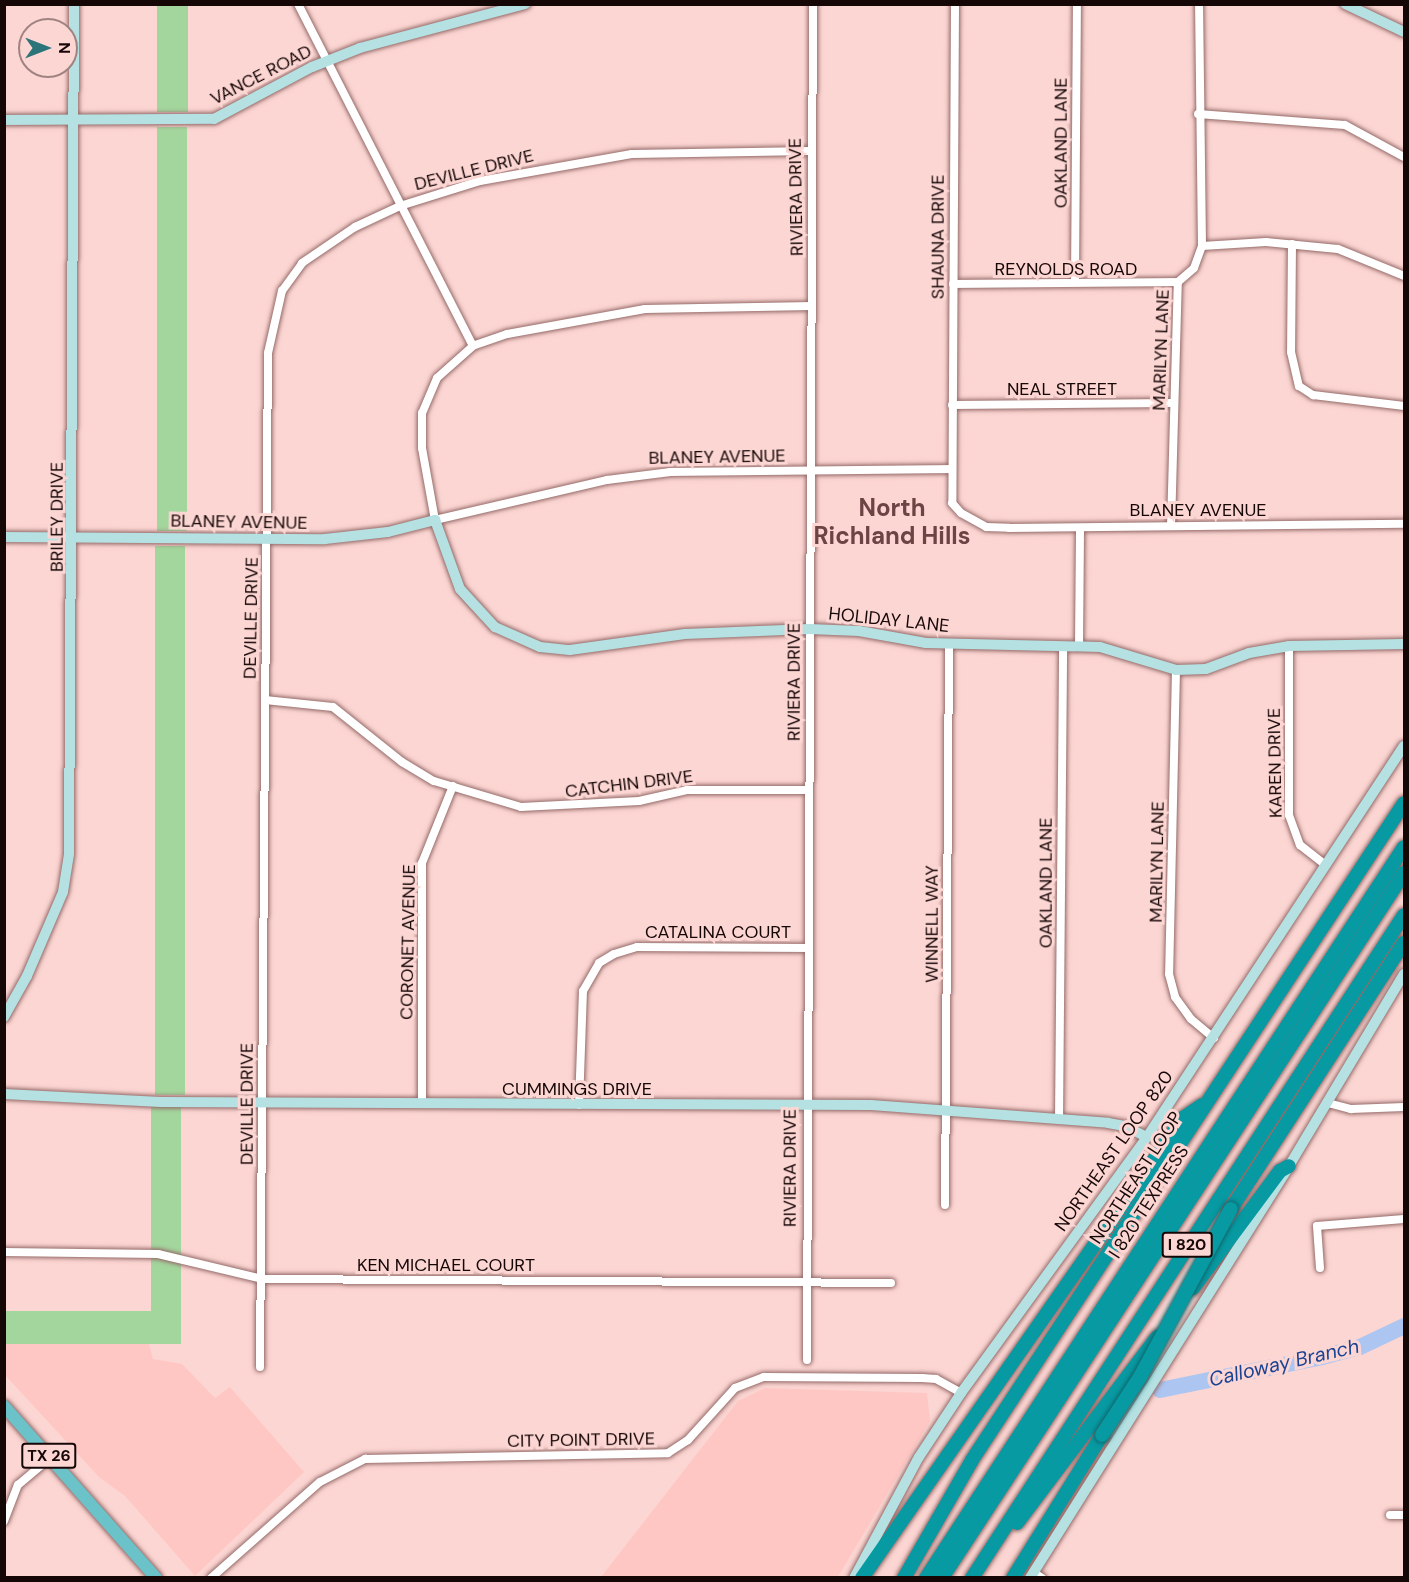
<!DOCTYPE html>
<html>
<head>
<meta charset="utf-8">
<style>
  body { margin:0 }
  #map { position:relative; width:1409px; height:1582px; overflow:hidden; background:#fcd6d3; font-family:"DM Sans",sans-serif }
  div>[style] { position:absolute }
  .built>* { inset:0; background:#ffc7c4 }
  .green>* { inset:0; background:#a3d69d; transform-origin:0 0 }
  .river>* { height:16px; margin:-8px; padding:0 8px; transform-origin:8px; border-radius:8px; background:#acc5f1 }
  .roads { filter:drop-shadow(0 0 2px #946a68) drop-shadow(0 0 2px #946a68) }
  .street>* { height:8px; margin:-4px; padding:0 4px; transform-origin:4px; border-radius:4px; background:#fff }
  .secondary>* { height:10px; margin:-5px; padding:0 5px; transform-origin:5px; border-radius:5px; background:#b5e1e3 }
  .primary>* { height:12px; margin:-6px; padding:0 6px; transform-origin:6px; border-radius:6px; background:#6bc2c8 }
  .highway>* { height:14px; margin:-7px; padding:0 7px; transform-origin:7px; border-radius:7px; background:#089aa3 }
  .bridges { filter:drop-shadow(0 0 2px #0d676c) drop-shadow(0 0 2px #0d676c) }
  .highway-bridge>* { height:14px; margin:-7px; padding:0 7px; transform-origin:7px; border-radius:7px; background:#089aa3 }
  span { translate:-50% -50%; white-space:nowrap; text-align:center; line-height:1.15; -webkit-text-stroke:6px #fcd6d3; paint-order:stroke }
  .shield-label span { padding:2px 4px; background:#fcd6d3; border:2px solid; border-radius:4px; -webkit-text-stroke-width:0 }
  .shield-label { font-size:16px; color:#160707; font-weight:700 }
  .street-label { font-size:18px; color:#160707 }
  .water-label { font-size:20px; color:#1a4395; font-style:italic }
  .district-label { font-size:24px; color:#6b4443; font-weight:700 }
  .frame { position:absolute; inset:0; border:6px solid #160707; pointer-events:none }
  .north { position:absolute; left:18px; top:18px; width:60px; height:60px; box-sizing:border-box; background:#fcd6d3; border:2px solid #a08381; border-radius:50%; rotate:90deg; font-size:16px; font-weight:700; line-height:24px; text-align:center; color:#160707 }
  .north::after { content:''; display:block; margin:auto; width:21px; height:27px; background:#2b757a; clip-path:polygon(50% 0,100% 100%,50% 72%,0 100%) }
</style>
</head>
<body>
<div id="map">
  <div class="built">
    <i style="clip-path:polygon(5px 1344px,149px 1344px,153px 1359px,182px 1364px,215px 1398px,230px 1387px,304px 1472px,195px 1576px,125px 1496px,99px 1477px,5px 1375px)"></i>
    <i style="clip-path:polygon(765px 1388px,927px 1393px,930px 1421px,838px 1577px,601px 1577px,738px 1401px)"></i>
  </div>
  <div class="green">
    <i style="left:157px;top:5px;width:31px;height:107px"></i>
    <i style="left:157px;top:127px;width:30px;height:404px"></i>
    <i style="left:155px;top:546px;width:30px;height:549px"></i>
    <i style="clip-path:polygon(151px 1107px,181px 1107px,181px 1344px,5px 1344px,5px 1311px,151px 1311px)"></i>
  </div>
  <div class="river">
    <i style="left:1160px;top:1390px;width:165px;rotate:-11.5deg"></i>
    <i style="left:1322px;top:1357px;width:39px;rotate:-15deg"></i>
    <i style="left:1360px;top:1347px;width:49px;rotate:-25.5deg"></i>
  </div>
  <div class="roads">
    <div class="street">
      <i style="left:298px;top:4px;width:384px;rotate:62.9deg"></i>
      <i style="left:955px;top:4px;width:499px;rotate:90.3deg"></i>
      <i style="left:952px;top:503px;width:13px;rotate:48deg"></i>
      <i style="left:961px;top:513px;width:29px;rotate:29deg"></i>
      <i style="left:986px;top:527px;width:23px;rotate:2deg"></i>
      <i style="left:1009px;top:528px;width:395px;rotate:-0.6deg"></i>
      <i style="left:1198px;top:114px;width:147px;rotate:4.3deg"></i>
      <i style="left:1345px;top:125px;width:67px;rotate:28.5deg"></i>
      <i style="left:1292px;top:244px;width:108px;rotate:90.5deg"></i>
      <i style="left:1291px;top:352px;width:35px;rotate:77deg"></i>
      <i style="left:1299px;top:386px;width:17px;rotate:33deg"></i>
      <i style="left:1313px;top:395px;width:92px;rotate:6.9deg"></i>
      <i style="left:1202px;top:246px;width:64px;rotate:-3.6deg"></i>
      <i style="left:1266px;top:242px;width:72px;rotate:5.6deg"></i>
      <i style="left:1338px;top:249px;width:71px;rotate:22.2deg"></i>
      <i style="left:1075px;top:282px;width:278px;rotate:-89.6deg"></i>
      <i style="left:953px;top:284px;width:225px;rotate:-0.5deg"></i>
      <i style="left:812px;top:306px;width:167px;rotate:179deg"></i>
      <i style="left:645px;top:309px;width:140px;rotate:169.7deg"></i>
      <i style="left:507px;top:334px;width:36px;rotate:161deg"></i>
      <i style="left:473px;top:346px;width:48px;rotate:138.4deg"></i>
      <i style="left:437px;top:378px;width:38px;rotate:113deg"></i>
      <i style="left:422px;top:413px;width:35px;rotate:90deg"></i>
      <i style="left:422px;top:448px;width:73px;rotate:79.8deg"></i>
      <i style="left:435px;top:520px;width:177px;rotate:-13.1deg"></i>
      <i style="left:607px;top:480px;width:64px;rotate:-7.2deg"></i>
      <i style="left:670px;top:472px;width:281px;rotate:-0.6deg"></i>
      <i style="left:952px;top:405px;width:221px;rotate:-0.5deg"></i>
      <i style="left:1171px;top:526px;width:244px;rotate:-88.4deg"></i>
      <i style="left:1178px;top:282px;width:21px;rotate:-41deg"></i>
      <i style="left:1194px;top:268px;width:23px;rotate:-70deg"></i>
      <i style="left:1202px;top:246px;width:242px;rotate:-90.7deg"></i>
      <i style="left:1079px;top:646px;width:118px;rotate:-89.5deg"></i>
      <i style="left:1289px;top:646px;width:169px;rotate:90deg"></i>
      <i style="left:1289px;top:815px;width:32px;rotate:70deg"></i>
      <i style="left:1300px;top:845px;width:33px;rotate:38deg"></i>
      <i style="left:1176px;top:670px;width:304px;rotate:91.3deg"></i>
      <i style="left:1169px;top:974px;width:24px;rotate:75deg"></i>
      <i style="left:1175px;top:997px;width:27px;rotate:54deg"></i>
      <i style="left:1191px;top:1019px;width:30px;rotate:40deg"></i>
      <i style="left:265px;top:700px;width:68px;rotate:5.9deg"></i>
      <i style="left:333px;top:707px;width:88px;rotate:38.6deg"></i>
      <i style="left:402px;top:762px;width:37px;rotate:31deg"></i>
      <i style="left:434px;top:781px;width:91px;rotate:16.6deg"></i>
      <i style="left:521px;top:807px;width:118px;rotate:-2.9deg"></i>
      <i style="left:639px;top:801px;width:49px;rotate:-12.9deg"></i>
      <i style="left:687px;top:790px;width:122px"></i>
      <i style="left:1328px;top:1103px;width:24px;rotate:15deg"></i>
      <i style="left:1351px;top:1109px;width:53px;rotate:-2.2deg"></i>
      <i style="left:422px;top:1104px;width:241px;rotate:-90deg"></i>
      <i style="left:422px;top:863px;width:83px;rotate:-68.1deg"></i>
      <i style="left:579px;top:1105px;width:114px;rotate:-88deg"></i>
      <i style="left:583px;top:991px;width:32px;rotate:-60deg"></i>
      <i style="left:599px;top:963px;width:17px;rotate:-31deg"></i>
      <i style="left:614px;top:954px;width:24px;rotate:-17deg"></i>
      <i style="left:637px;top:947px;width:170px;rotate:0.3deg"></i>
      <i style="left:1059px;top:1120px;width:474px;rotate:-89.5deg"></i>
      <i style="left:945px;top:1205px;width:562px;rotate:-89.59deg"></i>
      <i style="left:4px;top:1252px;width:154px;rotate:0.7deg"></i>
      <i style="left:158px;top:1254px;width:107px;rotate:13.5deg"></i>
      <i style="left:262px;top:1279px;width:629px;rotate:0.36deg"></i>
      <i style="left:1320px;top:1268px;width:42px;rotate:-94.1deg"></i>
      <i style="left:1317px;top:1226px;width:87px;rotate:-4.6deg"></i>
      <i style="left:807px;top:1360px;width:1356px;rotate:-89.75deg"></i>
      <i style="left:260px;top:1367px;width:1014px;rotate:-89.55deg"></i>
      <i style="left:268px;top:353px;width:64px;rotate:-77.3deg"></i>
      <i style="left:282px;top:291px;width:34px;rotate:-54deg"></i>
      <i style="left:302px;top:263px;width:64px;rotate:-34.2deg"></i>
      <i style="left:355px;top:227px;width:50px;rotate:-25deg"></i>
      <i style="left:400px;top:206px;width:84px;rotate:-17.4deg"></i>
      <i style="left:480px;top:181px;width:154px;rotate:-10.1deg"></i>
      <i style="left:632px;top:154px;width:178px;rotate:-1deg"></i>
      <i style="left:1390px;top:1515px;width:14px"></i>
      <i style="left:4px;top:1521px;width:39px;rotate:-69deg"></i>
      <i style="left:18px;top:1485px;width:42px;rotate:-40.2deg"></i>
      <i style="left:1033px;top:1572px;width:11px;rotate:34deg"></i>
      <i style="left:211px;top:1578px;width:145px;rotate:-41.4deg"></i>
      <i style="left:320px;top:1482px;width:51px;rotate:-27.1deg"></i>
      <i style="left:365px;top:1459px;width:303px;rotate:-1.1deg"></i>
      <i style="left:668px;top:1453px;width:24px;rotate:-33deg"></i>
      <i style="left:688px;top:1440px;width:70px;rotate:-47.9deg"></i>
      <i style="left:735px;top:1388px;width:31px;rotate:-21deg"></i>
      <i style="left:764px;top:1377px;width:158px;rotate:0.4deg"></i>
      <i style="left:922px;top:1378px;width:14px;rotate:4deg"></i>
      <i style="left:936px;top:1379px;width:29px;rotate:29deg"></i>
    </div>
    <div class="secondary">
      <i style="left:1345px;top:4px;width:65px;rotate:25.4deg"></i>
      <i style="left:4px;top:120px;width:210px;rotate:-0.3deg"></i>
      <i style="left:214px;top:119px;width:111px;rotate:-28deg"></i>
      <i style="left:312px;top:67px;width:52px;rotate:-21.6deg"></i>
      <i style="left:360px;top:48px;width:171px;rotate:-14.9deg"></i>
      <i style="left:4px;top:537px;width:321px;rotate:0.4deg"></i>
      <i style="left:325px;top:539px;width:63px;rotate:-6.3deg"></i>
      <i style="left:388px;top:532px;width:49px;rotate:-14.3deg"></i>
      <i style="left:435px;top:520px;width:73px;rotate:70.1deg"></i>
      <i style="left:460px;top:589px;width:52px;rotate:47.4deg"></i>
      <i style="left:495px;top:627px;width:49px;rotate:24deg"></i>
      <i style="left:540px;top:647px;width:30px;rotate:6deg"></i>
      <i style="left:570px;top:650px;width:116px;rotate:-7.9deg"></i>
      <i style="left:685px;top:634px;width:124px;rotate:-2.3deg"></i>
      <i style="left:809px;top:629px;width:50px;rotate:2.3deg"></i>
      <i style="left:859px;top:631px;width:68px;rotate:10.2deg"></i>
      <i style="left:926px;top:643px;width:174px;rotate:1.3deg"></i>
      <i style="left:1100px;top:647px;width:79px;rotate:16.8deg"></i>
      <i style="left:1176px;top:670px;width:30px;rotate:-2deg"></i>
      <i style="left:1206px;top:669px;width:46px;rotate:-20.4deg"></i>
      <i style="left:1249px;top:653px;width:41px;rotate:-9.9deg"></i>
      <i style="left:1289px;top:646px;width:115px;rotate:-1deg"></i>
      <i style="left:4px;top:1017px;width:47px;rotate:-60.7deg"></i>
      <i style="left:27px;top:976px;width:91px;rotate:-66.8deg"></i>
      <i style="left:63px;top:892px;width:38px;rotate:-81deg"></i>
      <i style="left:69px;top:854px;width:850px;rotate:-89.66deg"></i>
      <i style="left:4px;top:1094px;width:157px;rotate:2.9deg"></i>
      <i style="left:161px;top:1102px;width:710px;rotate:0.24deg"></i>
      <i style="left:871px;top:1105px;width:238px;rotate:4.3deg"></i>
      <i style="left:1108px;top:1123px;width:17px;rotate:10deg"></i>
      <i style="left:1125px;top:1126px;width:25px;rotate:27deg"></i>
      <i style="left:854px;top:1578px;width:137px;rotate:-61.8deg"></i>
      <i style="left:919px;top:1457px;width:77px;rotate:-56.7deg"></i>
      <i style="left:961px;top:1393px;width:316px;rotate:-54deg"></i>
      <i style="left:1147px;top:1137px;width:468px;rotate:-56.7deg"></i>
      <i style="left:1030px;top:1578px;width:487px;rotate:-57.8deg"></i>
      <i style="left:1289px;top:1166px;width:224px;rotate:-59.1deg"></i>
    </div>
    <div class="primary">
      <i style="left:4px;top:1406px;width:230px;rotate:48.5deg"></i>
    </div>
    <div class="highway">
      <i style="left:1231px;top:1209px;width:317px;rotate:-57deg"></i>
      <i style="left:1193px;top:1288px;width:146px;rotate:-53.4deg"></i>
      <i style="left:1280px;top:1171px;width:10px;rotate:-29deg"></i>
      <i style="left:1017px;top:1523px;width:233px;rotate:-53deg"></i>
      <i style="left:862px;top:1578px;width:561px;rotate:-55.09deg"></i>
      <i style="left:1183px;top:1118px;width:23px;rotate:-34deg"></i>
      <i style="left:904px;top:1578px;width:136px;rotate:-60deg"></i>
      <i style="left:972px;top:1460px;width:786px;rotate:-56.67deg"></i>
      <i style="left:926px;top:1578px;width:873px;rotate:-56.82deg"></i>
      <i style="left:942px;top:1578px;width:843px;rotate:-56.76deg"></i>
      <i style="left:972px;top:1578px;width:791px;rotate:-56.91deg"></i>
      <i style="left:1013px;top:1578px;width:168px;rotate:-58.1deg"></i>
    </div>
  </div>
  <div class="bridges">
    <div class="highway-bridge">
      <i style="left:1102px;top:1435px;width:69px;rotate:-56.8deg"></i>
      <i style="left:1140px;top:1377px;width:191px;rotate:-61.6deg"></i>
    </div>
  </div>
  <div class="shield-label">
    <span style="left:1187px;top:1245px">I 820</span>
    <span style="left:49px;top:1456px">TX 26</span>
  </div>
  <div class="street-label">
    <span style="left:261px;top:75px;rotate:-27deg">VANCE ROAD</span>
    <span style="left:1061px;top:143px;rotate:-90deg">OAKLAND LANE</span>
    <span style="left:474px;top:170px;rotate:-14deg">DEVILLE DRIVE</span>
    <span style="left:796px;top:197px;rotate:-91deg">RIVIERA DRIVE</span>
    <span style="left:938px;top:237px;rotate:-90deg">SHAUNA DRIVE</span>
    <span style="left:1066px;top:269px">REYNOLDS ROAD</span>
    <span style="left:1161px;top:350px;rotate:-88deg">MARILYN LANE</span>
    <span style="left:1062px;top:389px">NEAL STREET</span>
    <span style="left:717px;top:457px;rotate:-1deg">BLANEY AVENUE</span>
    <span style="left:1198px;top:510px">BLANEY AVENUE</span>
    <span style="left:57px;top:517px;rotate:-90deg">BRILEY DRIVE</span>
    <span style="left:239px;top:522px;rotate:1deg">BLANEY AVENUE</span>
    <span style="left:251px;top:618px;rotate:-89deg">DEVILLE DRIVE</span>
    <span style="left:889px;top:620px;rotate:6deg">HOLIDAY LANE</span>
    <span style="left:794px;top:682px;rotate:-90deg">RIVIERA DRIVE</span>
    <span style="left:1275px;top:763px;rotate:-91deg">KAREN DRIVE</span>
    <span style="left:629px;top:784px;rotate:-7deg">CATCHIN DRIVE</span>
    <span style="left:1157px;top:862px;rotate:-89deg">MARILYN LANE</span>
    <span style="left:1046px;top:883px;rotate:-90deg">OAKLAND LANE</span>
    <span style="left:932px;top:924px;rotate:-90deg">WINNELL WAY</span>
    <span style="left:718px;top:932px">CATALINA COURT</span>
    <span style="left:408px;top:942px;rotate:-89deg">CORONET AVENUE</span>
    <span style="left:577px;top:1089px">CUMMINGS DRIVE</span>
    <span style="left:247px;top:1104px;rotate:-90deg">DEVILLE DRIVE</span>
    <span style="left:1114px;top:1151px;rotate:-55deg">NORTHEAST LOOP 820</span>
    <span style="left:790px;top:1168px;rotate:-90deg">RIVIERA DRIVE</span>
    <span style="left:1136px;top:1178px;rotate:-57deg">NORTHEAST LOOP</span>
    <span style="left:1149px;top:1202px;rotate:-57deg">I 820 TEXPRESS</span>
    <span style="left:446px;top:1265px">KEN MICHAEL COURT</span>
    <span style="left:581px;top:1440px;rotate:-1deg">CITY POINT DRIVE</span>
  </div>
  <div class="water-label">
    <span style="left:1284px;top:1363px;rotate:-13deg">Calloway Branch</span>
  </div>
  <div class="district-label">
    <span style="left:892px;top:522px">North<br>Richland Hills</span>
  </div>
  <div class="frame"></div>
  <div class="north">N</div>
</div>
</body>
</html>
